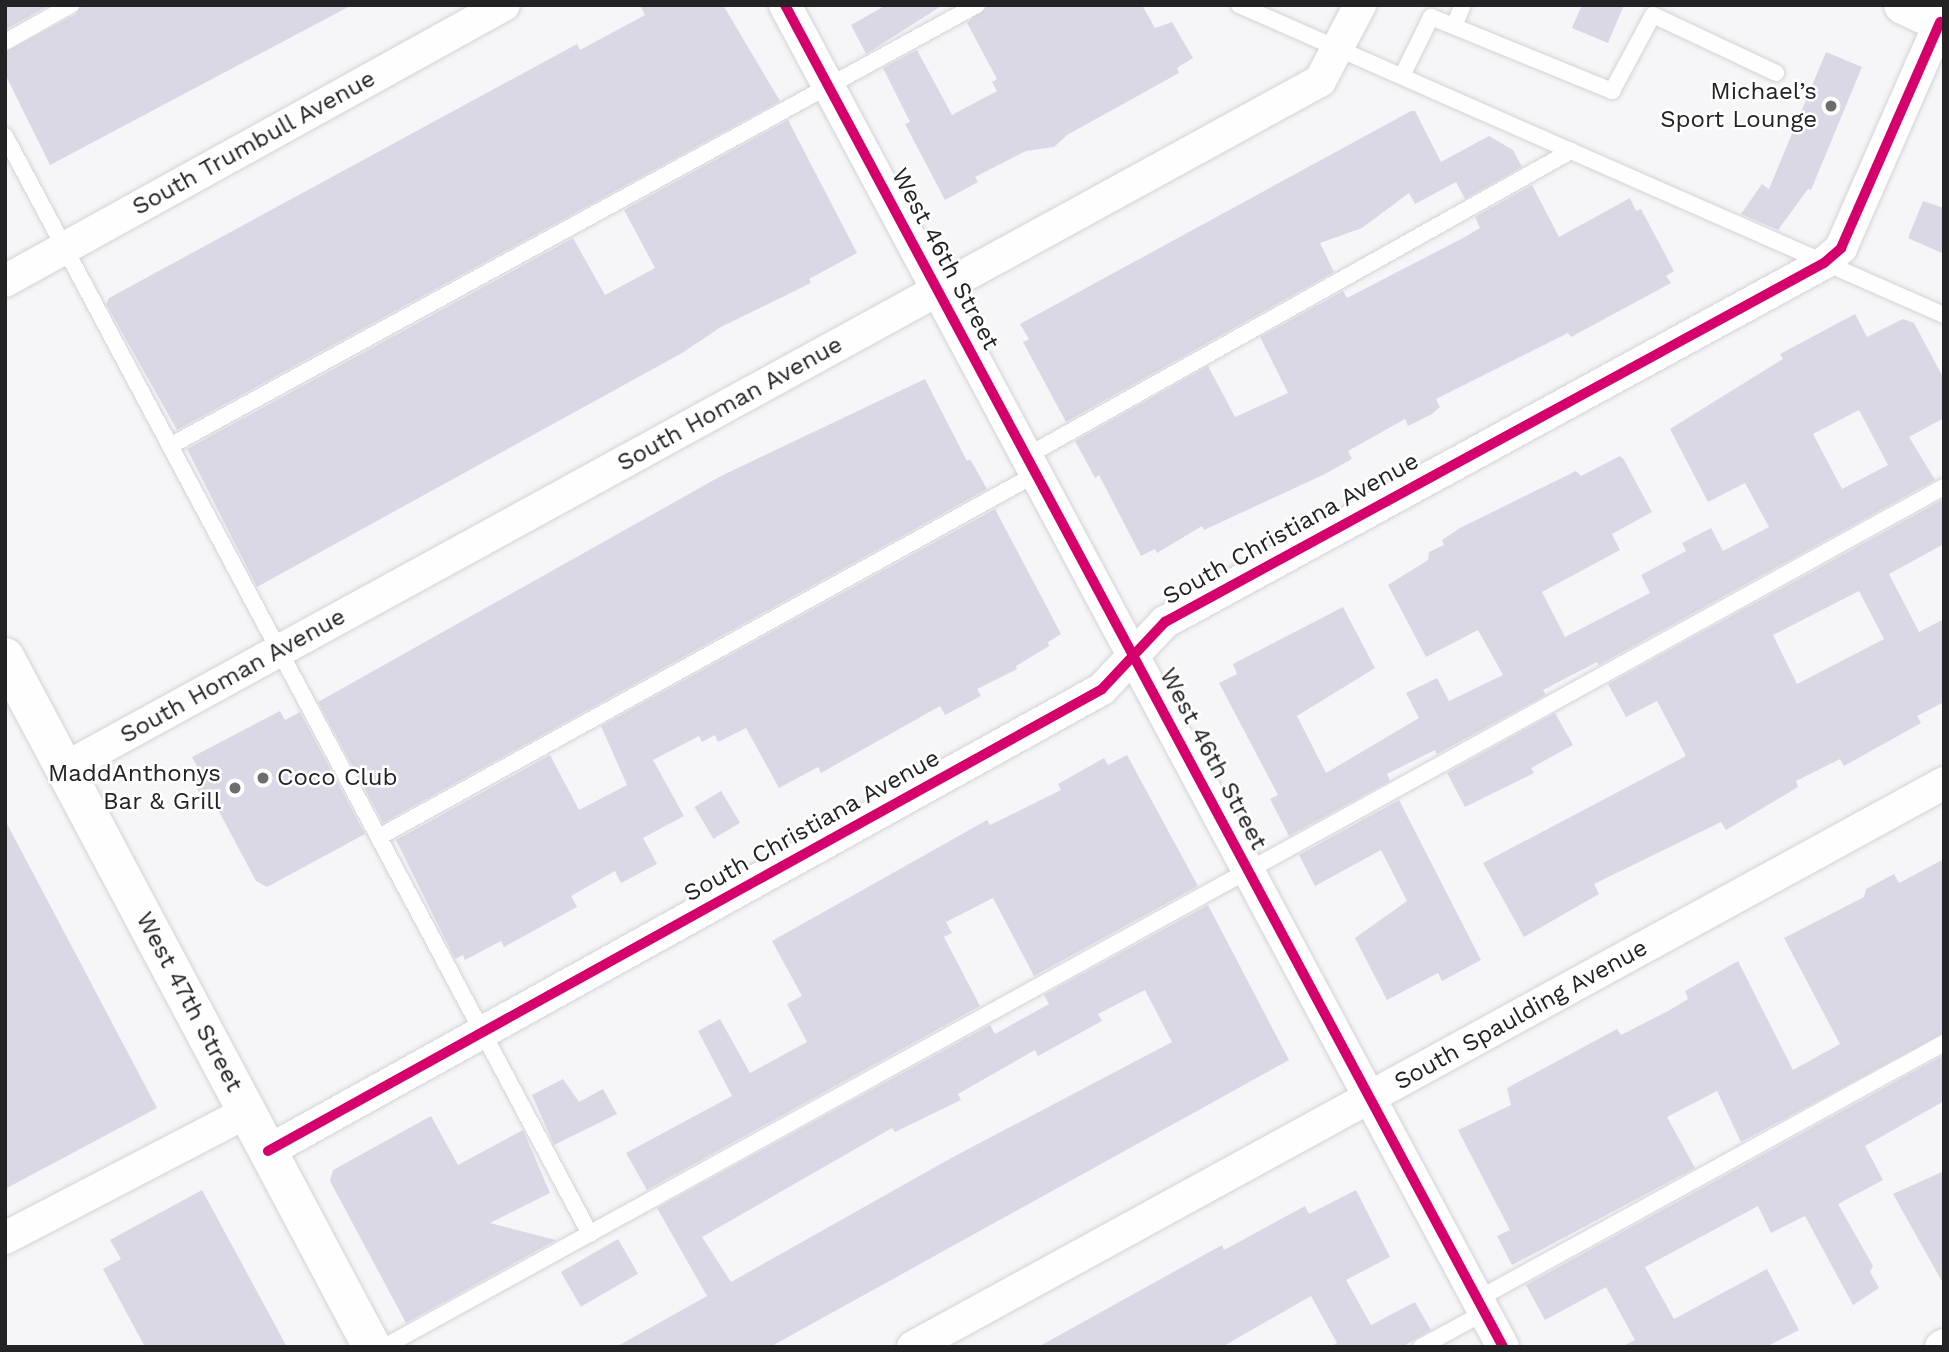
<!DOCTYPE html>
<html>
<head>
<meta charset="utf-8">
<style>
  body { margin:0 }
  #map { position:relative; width:1949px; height:1352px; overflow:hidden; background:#f6f5f8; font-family:"Work Sans",sans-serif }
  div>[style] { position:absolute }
  .building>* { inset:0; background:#dbd8e6; transform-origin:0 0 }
  .roads { filter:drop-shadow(0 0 2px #d3d3d5) drop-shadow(0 0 2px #d3d3d5) }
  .service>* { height:16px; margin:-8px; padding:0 8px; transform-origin:8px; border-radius:8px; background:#fefefe }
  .minor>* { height:32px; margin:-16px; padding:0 16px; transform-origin:16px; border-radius:16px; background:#fefefe }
  .secondary>* { height:38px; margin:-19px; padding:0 19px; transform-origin:19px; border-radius:19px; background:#fefefe }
  .cycleway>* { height:10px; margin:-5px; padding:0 5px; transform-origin:5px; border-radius:5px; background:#d6006c }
  .dots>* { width:19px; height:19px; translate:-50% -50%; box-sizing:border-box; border:4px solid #fff; border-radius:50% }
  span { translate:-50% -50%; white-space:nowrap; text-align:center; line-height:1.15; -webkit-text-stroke:5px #fff; paint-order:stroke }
  .poi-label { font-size:24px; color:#232224 }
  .right { translate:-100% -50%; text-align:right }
  .left { translate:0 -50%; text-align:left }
  .street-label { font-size:24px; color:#232224 }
  .frame { position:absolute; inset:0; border:7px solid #232224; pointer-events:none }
</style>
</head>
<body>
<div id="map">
  <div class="building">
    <i style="clip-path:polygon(5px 5px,49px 5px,5px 30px)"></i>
    <i style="clip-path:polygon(81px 5px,352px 5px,50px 165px,5px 74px,5px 52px,76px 14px)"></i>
    <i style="clip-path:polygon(640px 5px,723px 5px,780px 101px,177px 430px,106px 304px,109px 298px,577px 44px,580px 50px,645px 15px)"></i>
    <i style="clip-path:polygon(886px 5px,943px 5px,866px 54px,851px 25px)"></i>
    <i style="clip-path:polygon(987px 5px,1142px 5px,1155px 28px,1172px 22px,1193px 58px,1177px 68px,1179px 73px,1067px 135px,1054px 147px,1026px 151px,975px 177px,978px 182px,945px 200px,905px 124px,910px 122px,883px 68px,917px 50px,952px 115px,997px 91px,992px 82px,997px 79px,967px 23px)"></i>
    <i style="clip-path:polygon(1582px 5px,1624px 5px,1608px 43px,1572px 28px)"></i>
    <i style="clip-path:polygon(1826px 52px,1862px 67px,1811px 190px,1808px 189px,1778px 230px,1741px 214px,1762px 184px,1769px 189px)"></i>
    <i style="clip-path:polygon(1411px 111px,1415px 111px,1441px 162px,1489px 136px,1513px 150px,1522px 167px,1465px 199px,1456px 182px,1415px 204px,1409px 193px,1362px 228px,1320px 243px,1334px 272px,1066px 422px,1023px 342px,1029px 339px,1020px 324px)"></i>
    <i style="clip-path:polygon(788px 120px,857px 253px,809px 279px,811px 283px,721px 327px,682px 353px,257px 587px,187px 449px,573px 238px,605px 295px,655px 268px,624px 210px)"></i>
    <i style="clip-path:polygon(1532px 185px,1559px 237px,1630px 198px,1636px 211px,1641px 209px,1674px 271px,1666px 276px,1671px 283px,1571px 337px,1568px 333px,1436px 399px,1440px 407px,1432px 414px,1408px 426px,1405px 419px,1348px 451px,1352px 459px,1325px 474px,1204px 530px,1202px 526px,1157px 553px,1155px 549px,1141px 556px,1099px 475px,1095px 478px,1075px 441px,1208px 366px,1235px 417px,1288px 393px,1260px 337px,1343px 291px,1347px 298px,1463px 238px,1480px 228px,1475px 217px)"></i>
    <i style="clip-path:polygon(1923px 201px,1944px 208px,1944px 254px,1908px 238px)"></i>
    <i style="clip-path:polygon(evenodd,1855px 314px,1867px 337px,1903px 319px,1914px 323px,1944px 379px,1944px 418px,1909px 437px,1935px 480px,1599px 665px,1597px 662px,1543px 690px,1546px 695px,1437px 754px,1435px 750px,1387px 774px,1390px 781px,1289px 836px,1270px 799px,1278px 795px,1219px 683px,1237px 674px,1233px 664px,1343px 607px,1375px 668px,1297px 716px,1326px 773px,1419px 718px,1406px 693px,1437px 678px,1449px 701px,1503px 675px,1478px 630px,1426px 657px,1388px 585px,1428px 560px,1429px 552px,1444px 545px,1442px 540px,1460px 528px,1576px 471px,1581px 476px,1620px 456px,1624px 460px,1652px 512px,1612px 534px,1620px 550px,1542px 592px,1565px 637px,1650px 593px,1641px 575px,1686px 551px,1682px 543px,1711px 528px,1723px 551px,1769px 527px,1745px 483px,1708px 502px,1670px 429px,1783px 359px,1780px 354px,1855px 314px,1859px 410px,1888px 465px,1842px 489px,1813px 434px,1859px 410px)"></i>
    <i style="clip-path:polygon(925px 379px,967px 461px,970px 459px,987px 489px,383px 823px,318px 702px,721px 476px)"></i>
    <i style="clip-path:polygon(evenodd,1944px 499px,1944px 544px,1889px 574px,1919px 632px,1944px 619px,1944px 702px,1917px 716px,1921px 723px,1844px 766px,1840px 759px,1796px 781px,1798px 787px,1726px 830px,1721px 822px,1594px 884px,1599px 894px,1524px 937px,1483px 863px,1686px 756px,1657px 701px,1626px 717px,1608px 684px,1944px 499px,1859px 591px,1884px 639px,1797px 684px,1773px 635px,1859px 591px)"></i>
    <i style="clip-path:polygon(995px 509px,1061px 634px,1048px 642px,1049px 646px,1016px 666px,1017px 669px,977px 689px,981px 696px,945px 715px,940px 706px,821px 773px,818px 767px,779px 788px,746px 728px,718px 742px,715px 735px,702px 742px,699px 736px,653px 760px,684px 816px,643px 838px,657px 864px,621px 883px,615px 871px,571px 896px,577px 907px,504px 947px,501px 941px,465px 960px,463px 955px,455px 959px,396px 840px,550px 755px,579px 810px,627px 785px,601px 726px)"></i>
    <i style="clip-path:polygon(280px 711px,285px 720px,300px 712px,365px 834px,267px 887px,256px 881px,214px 802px,207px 806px,192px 780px,201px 774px,192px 757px)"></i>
    <i style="clip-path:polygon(1555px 713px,1573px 745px,1531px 768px,1534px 773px,1465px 807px,1447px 773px)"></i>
    <i style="clip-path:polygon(1127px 755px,1198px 886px,1034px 976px,993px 898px,946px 922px,952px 933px,944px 937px,980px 1006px,647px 1190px,626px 1153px,732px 1096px,698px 1031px,720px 1019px,750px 1073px,807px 1042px,787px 1004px,802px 996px,772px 941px,987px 820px,990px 825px,1061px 790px,1058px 784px,1104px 758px,1108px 765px)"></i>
    <i style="left:721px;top:791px;width:37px;height:31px;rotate:59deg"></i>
    <i style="clip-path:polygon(1399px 800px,1481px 960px,1442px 981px,1438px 973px,1387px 1000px,1355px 938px,1407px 901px,1381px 850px,1315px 886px,1299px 855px)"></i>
    <i style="clip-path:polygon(5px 820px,157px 1108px,5px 1189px)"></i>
    <i style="clip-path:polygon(1944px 859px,1944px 1033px,1741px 1142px,1717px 1091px,1667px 1117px,1695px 1168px,1512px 1265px,1497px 1236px,1510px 1230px,1458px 1130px,1511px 1105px,1507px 1088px,1617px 1029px,1621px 1035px,1670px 1010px,1688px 999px,1685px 991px,1738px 961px,1793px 1070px,1840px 1044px,1784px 938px,1864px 897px,1866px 889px,1894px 874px,1899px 883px)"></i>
    <i style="clip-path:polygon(evenodd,1208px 905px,1289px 1060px,770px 1347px,616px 1347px,707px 1296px,657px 1208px,990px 1025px,995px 1034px,1049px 1004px,1044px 995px,1208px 905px,1145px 990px,1172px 1042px,953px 1157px,731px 1282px,702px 1237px,892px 1128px,895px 1132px,961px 1100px,958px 1094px,1035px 1050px,1038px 1056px,1102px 1021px,1098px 1014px,1145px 990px)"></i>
    <i style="clip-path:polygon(1944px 1055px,1944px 1101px,1865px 1146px,1883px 1180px,1838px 1204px,1873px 1266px,1870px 1272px,1879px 1288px,1853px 1305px,1805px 1216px,1771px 1233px,1758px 1206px,1645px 1267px,1674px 1319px,1767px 1269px,1799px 1330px,1766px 1347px,1621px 1347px,1635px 1340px,1606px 1287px,1545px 1320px,1526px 1285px)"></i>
    <i style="clip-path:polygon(563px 1079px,579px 1102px,603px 1089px,617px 1114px,554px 1145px,532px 1095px)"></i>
    <i style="clip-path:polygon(431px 1116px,458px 1165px,523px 1130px,550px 1193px,490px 1223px,556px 1240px,406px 1323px,330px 1181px,333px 1170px)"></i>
    <i style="clip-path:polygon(1944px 1171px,1944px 1285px,1893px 1194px)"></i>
    <i style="clip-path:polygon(202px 1190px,287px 1347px,145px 1347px,103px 1269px,121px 1259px,110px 1240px)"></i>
    <i style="clip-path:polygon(1356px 1190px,1390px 1257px,1346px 1280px,1371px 1325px,1415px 1302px,1431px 1330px,1402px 1347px,1330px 1347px,1337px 1343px,1311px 1296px,1222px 1347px,1038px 1347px,1222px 1245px,1224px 1250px,1305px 1206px,1309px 1214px)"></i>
    <i style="left:618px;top:1239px;width:40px;height:66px;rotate:60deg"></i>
  </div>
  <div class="roads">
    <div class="service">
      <i style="left:1239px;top:5px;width:770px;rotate:23.74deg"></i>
      <i style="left:1454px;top:26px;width:23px;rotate:-67deg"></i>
      <i style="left:5px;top:42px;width:76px;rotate:-29.3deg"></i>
      <i style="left:1402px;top:76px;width:66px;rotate:-63.8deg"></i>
      <i style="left:1431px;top:17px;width:196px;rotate:22.2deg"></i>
      <i style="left:1612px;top:91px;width:86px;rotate:-61.7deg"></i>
      <i style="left:1653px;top:15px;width:136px;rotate:25.2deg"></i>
      <i style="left:5px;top:136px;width:1244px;rotate:61.95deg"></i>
      <i style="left:170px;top:446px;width:920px;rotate:-28.66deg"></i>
      <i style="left:1027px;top:456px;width:624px;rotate:-29.28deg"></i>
      <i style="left:379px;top:837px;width:751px;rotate:-28.92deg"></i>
      <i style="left:1478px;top:1299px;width:532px;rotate:-28.78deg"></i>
      <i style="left:384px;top:1347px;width:1781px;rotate:-28.87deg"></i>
      <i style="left:1421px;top:1347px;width:73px;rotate:-28.7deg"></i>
    </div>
    <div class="minor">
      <i style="left:785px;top:5px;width:1522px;rotate:61.85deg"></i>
      <i style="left:5px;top:281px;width:570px;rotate:-28.95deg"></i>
      <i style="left:65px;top:768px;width:1431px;rotate:-28.7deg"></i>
      <i style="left:1320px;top:81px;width:86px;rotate:-62.2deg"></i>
      <i style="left:268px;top:1151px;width:953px;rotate:-28.98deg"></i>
      <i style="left:1102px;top:689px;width:92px;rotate:-46.8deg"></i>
      <i style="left:1165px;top:622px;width:750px;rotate:-28.58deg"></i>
      <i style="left:1824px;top:263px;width:23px;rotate:-41deg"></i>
      <i style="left:1841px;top:248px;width:247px;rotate:-66.3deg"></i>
      <i style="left:5px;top:1238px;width:273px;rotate:-27.5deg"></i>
      <i style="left:913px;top:1347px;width:1175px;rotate:-28.68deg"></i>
      <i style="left:1941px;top:1347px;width:4px;rotate:-34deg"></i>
    </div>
    <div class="secondary">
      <i style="left:1903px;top:5px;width:45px;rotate:24.9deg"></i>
      <i style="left:5px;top:657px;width:782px;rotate:61.99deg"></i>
    </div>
  </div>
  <div class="cycleway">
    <i style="left:785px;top:5px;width:1522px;rotate:61.85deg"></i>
    <i style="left:268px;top:1151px;width:953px;rotate:-28.98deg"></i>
    <i style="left:1102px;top:689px;width:92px;rotate:-46.8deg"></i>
    <i style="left:1165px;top:622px;width:750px;rotate:-28.58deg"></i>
    <i style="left:1824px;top:263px;width:23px;rotate:-41deg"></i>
    <i style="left:1841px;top:248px;width:247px;rotate:-66.3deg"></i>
  </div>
  <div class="dots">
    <i style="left:1831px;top:106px;background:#6d6c6e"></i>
    <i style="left:263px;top:778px;background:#6d6c6e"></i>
    <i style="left:235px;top:788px;background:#6d6c6e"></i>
  </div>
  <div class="poi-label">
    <span class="right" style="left:1817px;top:106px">Michael’s<br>Sport Lounge</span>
    <span class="right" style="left:221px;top:788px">MaddAnthonys<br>Bar &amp; Grill</span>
    <span class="left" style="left:277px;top:778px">Coco Club</span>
  </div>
  <div class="street-label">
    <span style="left:254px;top:143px;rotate:-29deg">South Trumbull Avenue</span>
    <span style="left:945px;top:259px;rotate:62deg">West 46th Street</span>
    <span style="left:730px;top:404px;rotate:-29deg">South Homan Avenue</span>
    <span style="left:1291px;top:529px;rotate:-29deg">South Christiana Avenue</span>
    <span style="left:233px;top:676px;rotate:-29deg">South Homan Avenue</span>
    <span style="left:1213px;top:759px;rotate:62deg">West 46th Street</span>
    <span style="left:812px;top:826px;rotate:-29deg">South Christiana Avenue</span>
    <span style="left:189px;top:1002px;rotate:62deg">West 47th Street</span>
    <span style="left:1521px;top:1015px;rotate:-29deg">South Spaulding Avenue</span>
  </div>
  <div class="frame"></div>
</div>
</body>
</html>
